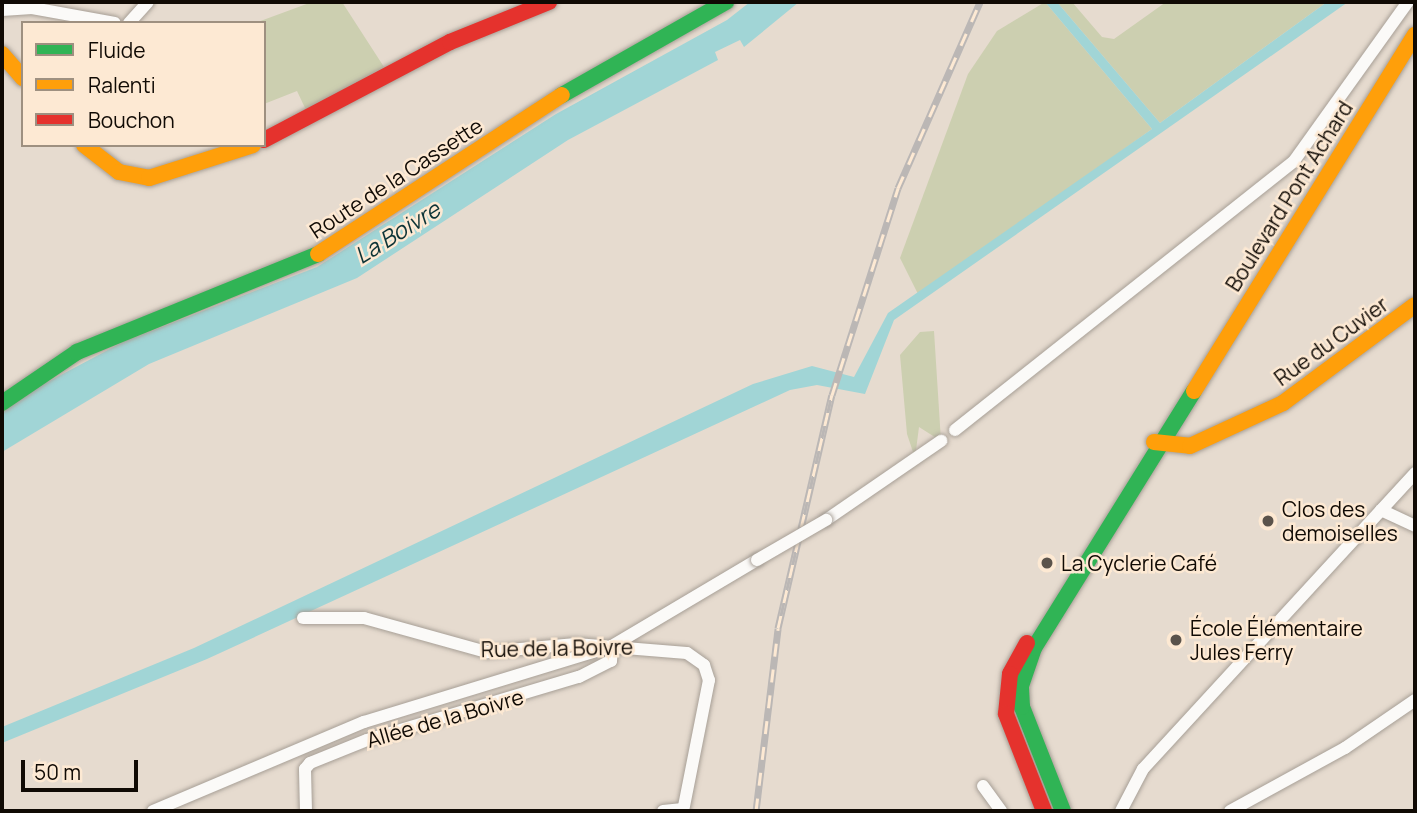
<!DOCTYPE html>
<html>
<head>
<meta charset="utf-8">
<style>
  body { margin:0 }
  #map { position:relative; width:1417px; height:813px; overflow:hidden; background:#e6dbcf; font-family:Manrope,sans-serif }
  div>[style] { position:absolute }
  .green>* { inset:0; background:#cccfb0 }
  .water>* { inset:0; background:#a1d5d6 }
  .roads { filter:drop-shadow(0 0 2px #a79f96) drop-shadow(0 0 2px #a79f96) }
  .street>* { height:12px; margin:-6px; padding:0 6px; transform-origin:6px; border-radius:6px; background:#fbfaf8 }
  .fast>* { height:16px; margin:-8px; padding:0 8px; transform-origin:8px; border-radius:8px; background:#30b455 }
  .slow>* { height:16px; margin:-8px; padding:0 8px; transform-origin:8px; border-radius:8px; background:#ff9f0a }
  .jam>* { height:16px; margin:-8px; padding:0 8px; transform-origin:8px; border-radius:8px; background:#e5322d }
  .rail>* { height:7px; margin-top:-3.5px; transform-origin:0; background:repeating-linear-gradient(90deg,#fde9d3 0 13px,#bbb7b5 0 26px); box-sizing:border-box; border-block:2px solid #bbb7b5 }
  .bridges { filter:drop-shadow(0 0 2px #a79f96) drop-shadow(0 0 2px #a79f96) }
  .street-bridge>* { height:12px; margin:-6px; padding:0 6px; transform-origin:6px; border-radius:6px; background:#fbfaf8 }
  .dots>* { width:19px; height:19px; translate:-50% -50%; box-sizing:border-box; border:4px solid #fde9d3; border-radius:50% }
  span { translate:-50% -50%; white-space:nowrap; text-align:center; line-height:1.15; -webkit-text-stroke:5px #fde9d3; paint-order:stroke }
  .street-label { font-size:21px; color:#100a04 }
  .poi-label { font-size:21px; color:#100a04 }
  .left { translate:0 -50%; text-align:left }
  .water-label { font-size:23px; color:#0d3437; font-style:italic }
  .frame { position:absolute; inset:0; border:4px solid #100a04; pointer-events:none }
  .legend { position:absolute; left:21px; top:21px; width:245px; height:126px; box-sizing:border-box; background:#fde9d3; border:2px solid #9e9080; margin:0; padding:9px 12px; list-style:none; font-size:21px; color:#100a04 }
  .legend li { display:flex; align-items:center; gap:14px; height:35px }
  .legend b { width:35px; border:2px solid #9e9080 }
  .scale { position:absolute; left:21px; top:760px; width:117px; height:32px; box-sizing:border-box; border:4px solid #100a04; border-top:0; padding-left:9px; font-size:21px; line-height:24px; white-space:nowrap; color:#100a04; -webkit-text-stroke:5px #fde9d3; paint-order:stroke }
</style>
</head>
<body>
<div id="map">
  <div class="green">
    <i style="clip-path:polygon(312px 2px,342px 2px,384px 67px,306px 110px,297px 91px,264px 104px,264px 23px,255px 23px)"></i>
    <i style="clip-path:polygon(1045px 2px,1152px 129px,919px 296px,900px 258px,968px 74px,997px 31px)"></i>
    <i style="clip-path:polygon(1057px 2px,1072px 2px,1102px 37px,1114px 39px,1166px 2px,1327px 2px,1160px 123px)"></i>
    <i style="clip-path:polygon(934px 331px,941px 441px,919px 427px,915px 458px,907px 434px,900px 355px,920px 332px)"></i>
  </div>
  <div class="water">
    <i style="clip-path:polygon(750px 2px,799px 2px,744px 47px,740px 40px,715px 52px,718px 60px,568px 140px,357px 278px,149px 364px,2px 452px,2px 413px,40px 386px,123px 342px,317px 267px,556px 114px,727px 20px)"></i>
    <i style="clip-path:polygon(1045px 2px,1057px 2px,1160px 123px,1327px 2px,1348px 2px,894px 320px,865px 394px,817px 385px,790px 390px,207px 659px,2px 743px,2px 727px,194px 648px,753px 384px,812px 366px,854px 377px,888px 313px,1152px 129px)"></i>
  </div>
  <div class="roads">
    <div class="street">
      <i style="left:2px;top:10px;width:30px;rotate:-4deg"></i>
      <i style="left:32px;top:8px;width:84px;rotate:10.2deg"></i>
      <i style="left:129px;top:23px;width:28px;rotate:-48deg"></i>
      <i style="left:955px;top:430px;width:433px;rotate:-38.4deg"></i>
      <i style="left:1294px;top:161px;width:196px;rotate:-54.4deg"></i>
      <i style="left:1381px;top:510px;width:38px;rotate:25deg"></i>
      <i style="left:826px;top:520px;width:140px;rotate:-34.5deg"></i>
      <i style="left:303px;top:618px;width:61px"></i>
      <i style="left:364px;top:618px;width:128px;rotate:15.5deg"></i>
      <i style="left:487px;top:652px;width:89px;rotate:-5.1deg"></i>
      <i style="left:576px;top:644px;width:111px;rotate:4.6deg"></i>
      <i style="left:687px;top:653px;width:21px;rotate:35deg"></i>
      <i style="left:704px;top:665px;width:16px;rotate:72deg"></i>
      <i style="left:709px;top:680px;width:134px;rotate:101.2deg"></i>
      <i style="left:983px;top:786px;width:31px;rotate:54deg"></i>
      <i style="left:153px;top:811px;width:229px;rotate:-22.9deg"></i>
      <i style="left:364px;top:722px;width:259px;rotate:-17deg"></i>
      <i style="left:612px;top:646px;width:169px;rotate:-30.7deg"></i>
      <i style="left:306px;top:811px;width:42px;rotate:-91.4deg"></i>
      <i style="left:305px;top:769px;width:8px;rotate:-50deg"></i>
      <i style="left:310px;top:763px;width:61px;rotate:-22deg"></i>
      <i style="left:367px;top:740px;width:221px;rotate:-16.6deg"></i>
      <i style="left:579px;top:677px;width:36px;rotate:-27deg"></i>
      <i style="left:611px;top:661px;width:15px;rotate:-86deg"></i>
      <i style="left:663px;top:811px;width:20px;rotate:-6deg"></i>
      <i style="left:1121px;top:811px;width:47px;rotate:-62.4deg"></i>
      <i style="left:1143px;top:769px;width:402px;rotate:-47.4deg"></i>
      <i style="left:1230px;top:811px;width:131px;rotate:-28.7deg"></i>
      <i style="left:1345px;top:748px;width:85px;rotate:-34.4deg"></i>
    </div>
    <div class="fast">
      <i style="left:562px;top:95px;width:189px;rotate:-29.6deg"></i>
      <i style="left:2px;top:403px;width:91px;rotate:-34.2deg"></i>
      <i style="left:77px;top:352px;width:260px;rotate:-22.1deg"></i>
      <i style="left:1063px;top:811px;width:112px;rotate:-111.5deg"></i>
      <i style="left:1022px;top:707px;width:21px;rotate:-93deg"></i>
      <i style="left:1021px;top:686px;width:40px;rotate:-71.1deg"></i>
      <i style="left:1034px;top:648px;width:303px;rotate:-58.1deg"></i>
    </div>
    <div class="slow">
      <i style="left:2px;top:54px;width:32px;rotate:49deg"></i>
      <i style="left:84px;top:145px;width:44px;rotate:37.6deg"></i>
      <i style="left:119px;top:172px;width:31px;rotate:11deg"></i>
      <i style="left:149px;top:178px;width:109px;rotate:-17.6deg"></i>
      <i style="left:318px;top:254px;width:291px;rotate:-33.1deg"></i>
      <i style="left:1194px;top:391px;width:419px;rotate:-58.2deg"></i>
      <i style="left:1154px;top:442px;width:36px;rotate:6deg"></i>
      <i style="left:1190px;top:446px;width:102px;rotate:-24.8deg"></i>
      <i style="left:1283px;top:403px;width:164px;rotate:-36.6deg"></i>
    </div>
    <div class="jam">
      <i style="left:264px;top:140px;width:210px;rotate:-27.8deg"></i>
      <i style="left:450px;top:42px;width:107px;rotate:-22deg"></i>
      <i style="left:1027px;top:643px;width:35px;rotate:119deg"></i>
      <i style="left:1010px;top:674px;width:40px;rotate:95.7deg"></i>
      <i style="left:1006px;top:714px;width:104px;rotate:68.6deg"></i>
    </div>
  </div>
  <div class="rail">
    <i style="left:756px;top:811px;width:184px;rotate:-83.1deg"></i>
    <i style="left:778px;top:628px;width:239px;rotate:-77deg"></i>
    <i style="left:832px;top:395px;width:217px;rotate:-72.3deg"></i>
    <i style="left:898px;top:188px;width:203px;rotate:-66.2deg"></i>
  </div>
  <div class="bridges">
    <div class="street-bridge">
      <i style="left:757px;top:560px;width:80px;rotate:-30.1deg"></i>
    </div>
  </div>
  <div class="dots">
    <i style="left:1268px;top:521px;background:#5b534b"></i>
    <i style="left:1047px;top:563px;background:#5b534b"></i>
    <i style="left:1176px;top:640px;background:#5b534b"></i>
  </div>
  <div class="street-label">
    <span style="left:396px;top:178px;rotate:-33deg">Route de la Cassette</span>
    <span style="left:1289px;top:196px;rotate:-58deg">Boulevard Pont Achard</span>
    <span style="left:1331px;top:341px;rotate:-36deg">Rue du Cuvier</span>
    <span style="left:557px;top:648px;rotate:-1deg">Rue de la Boivre</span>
    <span style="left:445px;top:718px;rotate:-16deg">Allée de la Boivre</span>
  </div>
  <div class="poi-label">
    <span class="left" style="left:1282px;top:521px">Clos des<br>demoiselles</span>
    <span class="left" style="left:1061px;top:563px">La Cyclerie Café</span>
    <span class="left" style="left:1190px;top:640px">École Élémentaire<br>Jules Ferry</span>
  </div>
  <div class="water-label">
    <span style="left:397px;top:232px;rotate:-32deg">La Boivre</span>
  </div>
  <div class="frame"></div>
  <ul class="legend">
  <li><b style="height:9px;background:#30b455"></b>Fluide</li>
  <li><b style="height:9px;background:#ff9f0a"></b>Ralenti</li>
  <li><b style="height:9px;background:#e5322d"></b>Bouchon</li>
  </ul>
  <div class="scale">50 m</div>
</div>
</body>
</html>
